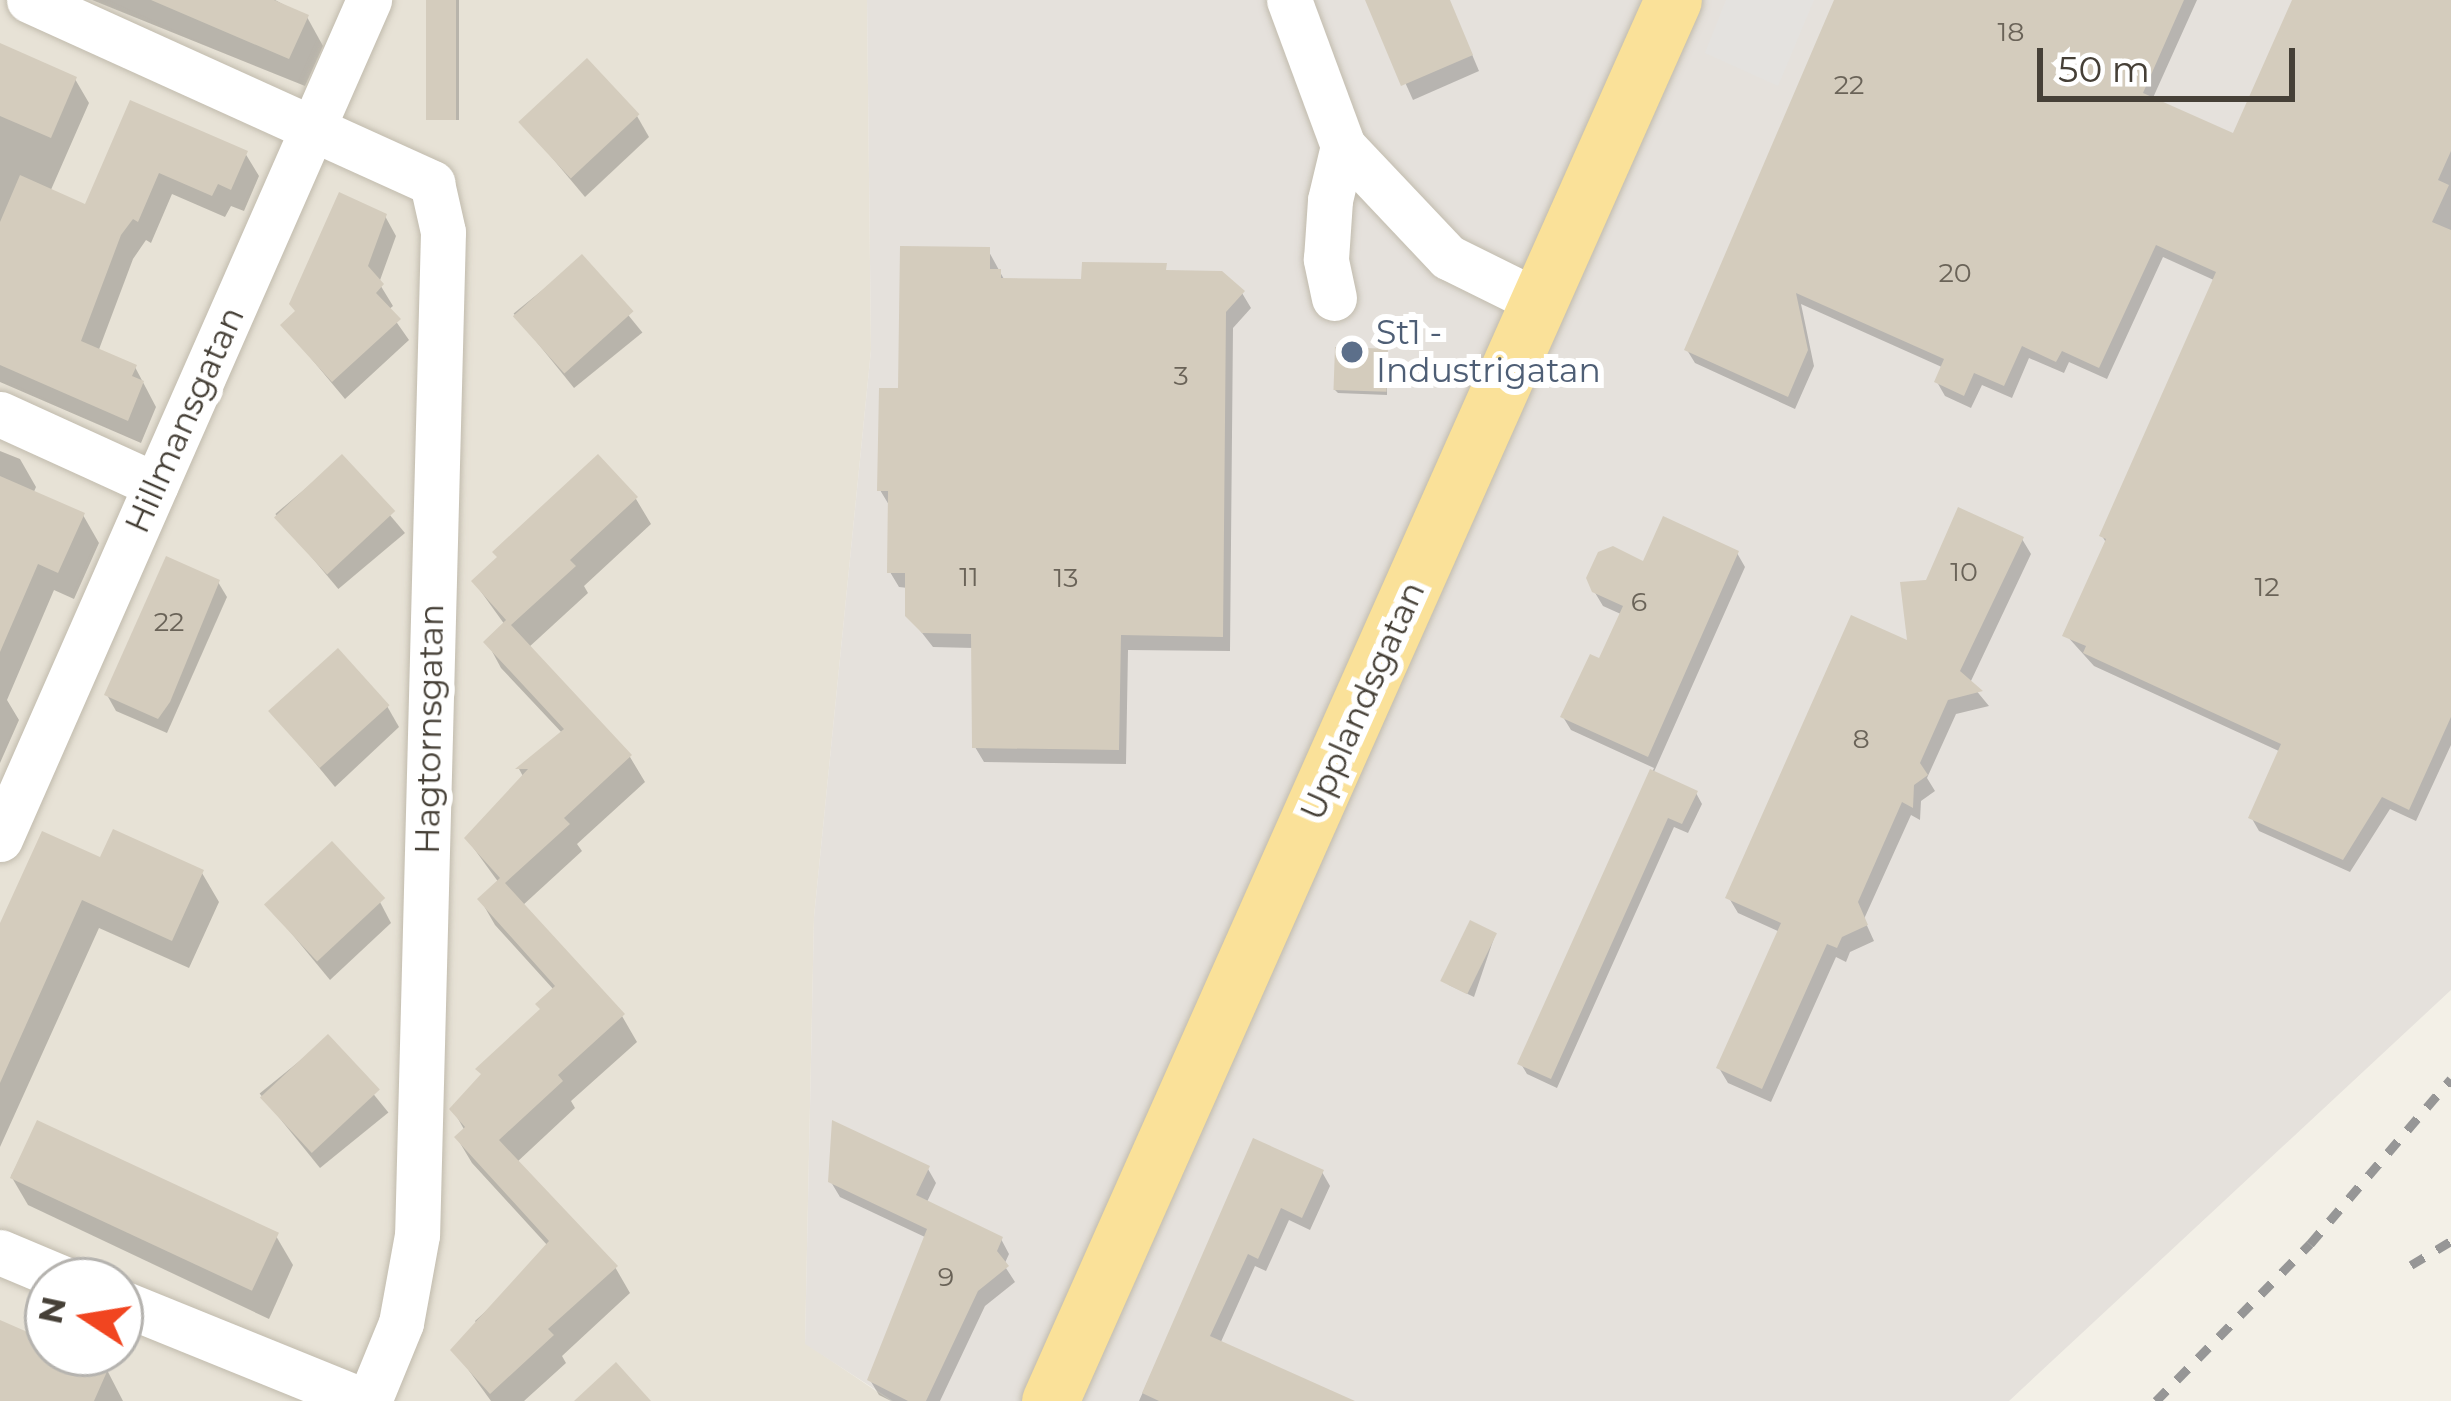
<!DOCTYPE html>
<html>
<head>
<meta charset="utf-8">
<style>
  body { margin:0 }
  #map { position:relative; width:2451px; height:1401px; overflow:hidden; background:#f3f0e7; font-family:Montserrat,sans-serif }
  div>[style] { position:absolute }
  .residential>* { inset:0; background:#e7e2d6 }
  .industrial>* { inset:0; background:#e5e1dc }
  .parking>* { inset:0; background:#e4e2df }
  .shadow>* { inset:0; background:#0003; transform-origin:0 0 }
  .building>* { inset:0; background:#d4ccbd; transform-origin:0 0 }
  .roads { filter:drop-shadow(0 0 3px #c1bbad) drop-shadow(0 0 3px #c1bbad) }
  .minor>* { height:45px; margin:-22.5px; padding:0 22.5px; transform-origin:22.5px; border-radius:22.5px; background:#fff }
  .major>* { height:57px; margin:-28.5px; padding:0 28.5px; transform-origin:28.5px; border-radius:28.5px; background:#fae199 }
  .rail>* { height:9px; margin-top:-4.5px; transform-origin:0; background:repeating-linear-gradient(90deg,#969696 0 15px,transparent 0 30px) }
  .dots>* { width:33px; height:33px; translate:-50% -50%; box-sizing:border-box; border:6px solid #fff; border-radius:50% }
  span { translate:-50% -50%; white-space:nowrap; text-align:center; line-height:1.15; -webkit-text-stroke:12px #fff; paint-order:stroke }
  .number-label { font-size:27px; color:#6a6358 }
  .number-label span { -webkit-text-stroke-width:0 }
  .service-label { font-size:33px; color:#4e5e75 }
  .left { translate:0 -50%; text-align:left }
  .street-label { font-size:33px; color:#464037 }
  .north { position:absolute; left:24px; top:1257px; width:120px; height:120px; box-sizing:border-box; background:#fff; border:3px solid #b5b3af; border-radius:50%; rotate:282deg; font-size:33px; font-weight:700; line-height:48px; text-align:center; color:#464037 }
  .north::after { content:''; display:block; margin:auto; width:42px; height:54px; background:#f14520; clip-path:polygon(50% 0,100% 100%,50% 72%,0 100%) }
  .scale { position:absolute; left:2037px; top:48px; width:258px; height:54px; box-sizing:border-box; border:6px solid #464037; border-top:0; padding-left:15px; font-size:36px; line-height:42px; white-space:nowrap; color:#464037; -webkit-text-stroke:9px #fff; paint-order:stroke }
</style>
</head>
<body>
<div id="map">
  <div class="residential">
    <i style="clip-path:polygon(evenodd,0 0,867px 0,871px 350px,814px 917px,805px 1343px,891px 1401px,0 1401px,0 0,48px 1281px,120px 1281px,120px 1353px,48px 1353px,48px 1281px)"></i>
  </div>
  <div class="industrial">
    <i style="clip-path:polygon(867px 0,2451px 0,2451px 990px,2009px 1401px,893px 1401px,805px 1344px,814px 917px,871px 350px)"></i>
  </div>
  <div class="parking">
    <i style="clip-path:polygon(1726px 0,1814px 0,1778px 86px,1705px 53px)"></i>
  </div>
  <div class="shadow">
    <i style="clip-path:polygon(92px 0,275px 0,307px 17px,323px 46px,305px 86px)"></i>
    <i style="left:429px;top:0;width:30px;height:120px"></i>
    <i style="clip-path:polygon(1368px 0,1449px 0,1479px 71px,1413px 100px)"></i>
    <i style="clip-path:polygon(1838px 0,2197px 0,2152px 100px,2234px 137px,2295px 0,2451px 0,2451px 745px,2416px 821px,2390px 809px,2350px 872px,2259px 831px,2251px 817px,2281px 752px,2094px 666px,2066px 635px,2107px 544px,2102px 536px,2216px 281px,2163px 257px,2107px 379px,2069px 362px,2064px 373px,2029px 358px,2012px 398px,1982px 385px,1971px 408px,1945px 396px,1937px 382px,1944px 368px,1801px 304px,1814px 366px,1795px 409px,1695px 363px,1687px 350px)"></i>
    <i style="clip-path:polygon(0 47px,75px 79px,89px 103px,50px 192px,87px 208px,132px 104px,245px 153px,259px 176px,244px 211px,231px 206px,225px 217px,172px 194px,151px 243px,146px 240px,133px 259px,98px 352px,135px 367px,156px 407px,141px 443px,0 382px)"></i>
    <i style="clip-path:polygon(637px 116px,649px 137px,585px 197px,522px 122px)"></i>
    <i style="clip-path:polygon(385px 216px,396px 236px,379px 283px,393px 306px,388px 310px,409px 340px,345px 399px,284px 326px)"></i>
    <i style="clip-path:polygon(988px 250px,1005px 281px,1242px 293px,1251px 308px,1233px 328px,1230px 651px,1128px 650px,1126px 764px,984px 762px,975px 747px,974px 648px,933px 647px,908px 615px,908px 588px,899px 587px,890px 572px,889px 505px,880px 490px,901px 391px)"></i>
    <i style="left:582px;top:258px;width:96px;height:88px;rotate:51deg"></i>
    <i style="clip-path:polygon(1387px 352px,1387px 395px,1338px 393px,1335px 390px)"></i>
    <i style="clip-path:polygon(0 451px,20px 459px,36px 487px,33px 494px,83px 515px,99px 543px,74px 599px,54px 590px,7px 700px,19px 720px,0 763px)"></i>
    <i style="left:342px;top:458px;width:98px;height:87px;rotate:50deg"></i>
    <i style="clip-path:polygon(598px 458px,636px 499px,651px 524px,584px 586px,588px 593px,528px 648px,630px 757px,645px 782px,577px 844px,582px 851px,522px 906px,622px 1016px,637px 1042px,571px 1101px,575px 1108px,516px 1163px,615px 1267px,630px 1293px,562px 1356px,566px 1363px,524px 1401px,491px 1401px,454px 1350px,479px 1327px,475px 1321px,539px 1263px,548px 1246px,472px 1163px,457px 1138px,465px 1131px,453px 1110px,543px 1011px,554px 990px,495px 925px,480px 899px,499px 883px,467px 839px,524px 778px,519px 769px,563px 734px,501px 668px,487px 642px,505px 625px,474px 582px)"></i>
    <i style="clip-path:polygon(2022px 539px,2031px 554px,1970px 683px,1989px 706px,1956px 714px,1927px 778px,1935px 791px,1921px 801px,1920px 820px,1911px 815px,1864px 919px,1874px 941px,1850px 952px,1846px 962px,1836px 957px,1771px 1102px,1728px 1083px,1719px 1068px,1780px 932px,1738px 913px,1729px 898px,1910px 645px,1928px 582px)"></i>
    <i style="clip-path:polygon(1737px 553px,1745px 567px,1653px 774px,1696px 793px,1702px 804px,1688px 833px,1674px 827px,1557px 1088px,1527px 1074px,1521px 1064px,1654px 768px,1571px 730px,1563px 717px,1601px 662px,1623px 615px,1603px 606px,1594px 591px,1645px 565px)"></i>
    <i style="clip-path:polygon(218px 582px,227px 597px,167px 733px,116px 711px,107px 695px)"></i>
    <i style="clip-path:polygon(387px 706px,399px 727px,335px 787px,273px 712px)"></i>
    <i style="clip-path:polygon(102px 861px,202px 873px,219px 902px,189px 968px,99px 928px,0 1147px,0 931px)"></i>
    <i style="clip-path:polygon(380px 902px,391px 923px,330px 980px,268px 905px)"></i>
    <i style="clip-path:polygon(1495px 935px,1474px 997px,1449px 985px,1446px 982px)"></i>
    <i style="left:328px;top:1038px;width:96px;height:88px;rotate:51deg"></i>
    <i style="clip-path:polygon(38px 1124px,276px 1236px,293px 1265px,269px 1319px,28px 1205px,11px 1176px)"></i>
    <i style="clip-path:polygon(1254px 1142px,1322px 1172px,1330px 1186px,1310px 1230px,1289px 1220px,1266px 1271px,1255px 1266px,1220px 1344px,1319px 1401px,1139px 1401px)"></i>
    <i style="clip-path:polygon(928px 1169px,936px 1183px,926px 1204px,1001px 1239px,1009px 1254px,1004px 1265px,1015px 1282px,985px 1306px,940px 1401px,891px 1401px,879px 1395px,870px 1380px,927px 1238px,840px 1197px,831px 1182px)"></i>
    <i style="clip-path:polygon(0 1324px,48px 1344px,48px 1353px,68px 1353px,107px 1370px,123px 1401px,0 1401px)"></i>
  </div>
  <div class="building">
    <i style="clip-path:polygon(151px 0,274px 0,309px 15px,289px 59px)"></i>
    <i style="left:426px;top:0;width:30px;height:120px"></i>
    <i style="clip-path:polygon(1365px 0,1450px 0,1473px 55px,1401px 86px)"></i>
    <i style="clip-path:polygon(1834px 0,2184px 0,2143px 93px,2233px 133px,2292px 0,2451px 0,2451px 151px,2438px 180px,2449px 185px,2432px 222px,2451px 230px,2451px 717px,2409px 810px,2382px 797px,2343px 860px,2248px 818px,2281px 744px,2083px 653px,2086px 646px,2062px 636px,2106px 539px,2099px 536px,2216px 272px,2156px 245px,2099px 368px,2062px 351px,2056px 362px,2022px 346px,2004px 386px,1974px 373px,1964px 396px,1934px 382px,1944px 359px,1796px 293px,1808px 350px,1788px 397px,1684px 350px)"></i>
    <i style="clip-path:polygon(0 43px,77px 77px,51px 138px,0 116px)"></i>
    <i style="left:587px;top:58px;width:77px;height:94px;rotate:47deg"></i>
    <i style="clip-path:polygon(130px 100px,248px 151px,231px 190px,218px 184px,212px 196px,159px 173px,138px 222px,133px 219px,121px 235px,81px 341px,137px 365px,132px 376px,144px 381px,128px 421px,0 365px,0 222px,20px 175px,85px 204px)"></i>
    <i style="clip-path:polygon(339px 192px,387px 214px,368px 266px,384px 284px,376px 293px,401px 319px,332px 382px,280px 325px,295px 311px,289px 304px)"></i>
    <i style="clip-path:polygon(900px 246px,990px 247px,990px 269px,1001px 269px,1001px 278px,1081px 279px,1082px 262px,1167px 263px,1166px 270px,1222px 271px,1245px 291px,1226px 312px,1223px 637px,1121px 635px,1119px 750px,972px 748px,971px 634px,922px 633px,905px 616px,905px 573px,887px 573px,888px 491px,877px 491px,879px 388px,898px 388px)"></i>
    <i style="left:582px;top:254px;width:77px;height:93px;rotate:48deg"></i>
    <i style="left:1335px;top:347px;width:53px;height:43px;rotate:2deg"></i>
    <i style="left:342px;top:454px;width:78px;height:93px;rotate:47deg"></i>
    <i style="clip-path:polygon(598px 454px,638px 497px,570px 560px,576px 566px,511px 625px,632px 755px,564px 818px,570px 824px,505px 883px,625px 1014px,558px 1075px,563px 1081px,499px 1140px,618px 1266px,548px 1329px,554px 1335px,490px 1394px,450px 1350px,549px 1241px,454px 1137px,465px 1127px,449px 1109px,481px 1074px,475px 1069px,540px 1009px,535px 1004px,555px 986px,477px 899px,500px 878px,464px 838px,528px 769px,515px 769px,564px 729px,483px 642px,506px 620px,471px 581px,497px 557px,492px 552px)"></i>
    <i style="clip-path:polygon(0 476px,85px 513px,58px 573px,38px 564px,0 652px)"></i>
    <i style="clip-path:polygon(1958px 507px,2024px 537px,1960px 671px,1983px 691px,1948px 700px,1920px 763px,1928px 775px,1914px 785px,1913px 808px,1902px 802px,1858px 902px,1868px 925px,1842px 937px,1837px 948px,1827px 944px,1762px 1089px,1716px 1068px,1781px 923px,1725px 898px,1851px 615px,1907px 640px,1900px 582px,1926px 580px)"></i>
    <i style="clip-path:polygon(1663px 516px,1739px 551px,1648px 757px,1560px 717px,1590px 654px,1599px 658px,1623px 606px,1592px 592px,1586px 578px,1598px 552px,1613px 546px,1643px 561px)"></i>
    <i style="clip-path:polygon(166px 556px,220px 580px,170px 702px,158px 719px,104px 695px)"></i>
    <i style="left:338px;top:648px;width:77px;height:94px;rotate:48deg"></i>
    <i style="clip-path:polygon(1650px 769px,1698px 791px,1682px 824px,1668px 818px,1551px 1079px,1517px 1064px)"></i>
    <i style="clip-path:polygon(113px 829px,204px 870px,172px 941px,82px 900px,0 1083px,0 923px,42px 831px,100px 857px)"></i>
    <i style="left:332px;top:841px;width:78px;height:93px;rotate:47deg"></i>
    <i style="left:1470px;top:920px;width:30px;height:68px;rotate:26deg"></i>
    <i style="left:328px;top:1034px;width:76px;height:93px;rotate:47deg"></i>
    <i style="left:37px;top:1120px;width:267px;height:64px;rotate:25deg"></i>
    <i style="clip-path:polygon(832px 1120px,930px 1166px,916px 1195px,1003px 1237px,997px 1251px,1009px 1266px,978px 1291px,926px 1401px,908px 1401px,867px 1380px,927px 1229px,828px 1182px)"></i>
    <i style="clip-path:polygon(1253px 1138px,1324px 1170px,1302px 1218px,1281px 1208px,1258px 1259px,1248px 1254px,1210px 1336px,1355px 1401px,1159px 1401px,1142px 1393px)"></i>
    <i style="clip-path:polygon(0 1320px,48px 1341px,48px 1353px,76px 1353px,109px 1367px,94px 1401px,0 1401px)"></i>
    <i style="clip-path:polygon(616px 1362px,651px 1401px,574px 1401px)"></i>
  </div>
  <div class="roads">
    <div class="minor">
      <i style="left:29px;top:0;width:443px;rotate:24.4deg"></i>
      <i style="left:432px;top:183px;width:50px;rotate:77.3deg"></i>
      <i style="left:443px;top:232px;width:1003px;rotate:91.48deg"></i>
      <i style="left:417px;top:1235px;width:89px;rotate:100.3deg"></i>
      <i style="left:401px;top:1323px;width:84px;rotate:112.3deg"></i>
      <i style="left:1289px;top:0;width:156px;rotate:69.7deg"></i>
      <i style="left:1343px;top:146px;width:153px;rotate:46.6deg"></i>
      <i style="left:1448px;top:257px;width:104px;rotate:26.3deg"></i>
      <i style="left:1334px;top:298px;width:40px;rotate:-102deg"></i>
      <i style="left:1326px;top:259px;width:59px;rotate:-86.1deg"></i>
      <i style="left:1330px;top:200px;width:56px;rotate:-76.5deg"></i>
      <i style="left:0;top:414px;width:171px;rotate:24.5deg"></i>
      <i style="left:0;top:839px;width:917px;rotate:-66.26deg"></i>
      <i style="left:0;top:1252px;width:75px;rotate:22.8deg"></i>
      <i style="left:120px;top:1302px;width:263px;rotate:22.1deg"></i>
    </div>
    <div class="major">
      <i style="left:1050px;top:1401px;width:1533px;rotate:-66.03deg"></i>
    </div>
  </div>
  <div class="rail">
    <i style="left:2411px;top:1265px;width:47px;rotate:-31deg"></i>
    <i style="left:2156px;top:1401px;width:220px;rotate:-45.6deg"></i>
    <i style="left:2310px;top:1244px;width:217px;rotate:-49.5deg"></i>
  </div>
  <div class="dots">
    <i style="left:1352px;top:352px;background:#5c6f8a"></i>
  </div>
  <div class="number-label">
    <span style="left:2011px;top:32px">18</span>
    <span style="left:1849px;top:85px">22</span>
    <span style="left:1955px;top:273px">20</span>
    <span style="left:1181px;top:376px">3</span>
    <span style="left:1964px;top:572px">10</span>
    <span style="left:969px;top:577px">11</span>
    <span style="left:1066px;top:578px">13</span>
    <span style="left:2267px;top:587px">12</span>
    <span style="left:1639px;top:602px">6</span>
    <span style="left:169px;top:622px">22</span>
    <span style="left:1861px;top:739px">8</span>
    <span style="left:946px;top:1277px">9</span>
  </div>
  <div class="service-label">
    <span class="left" style="left:1376px;top:352px">St1 -<br>Industrigatan</span>
  </div>
  <div class="street-label">
    <span style="left:185px;top:420px;rotate:-66deg">Hillmansgatan</span>
    <span style="left:1363px;top:701px;rotate:-66deg">Upplandsgatan</span>
    <span style="left:430px;top:729px;rotate:-89deg">Hagtornsgatan</span>
  </div>
  <div class="north">N</div>
  <div class="scale">50 m</div>
</div>
</body>
</html>
